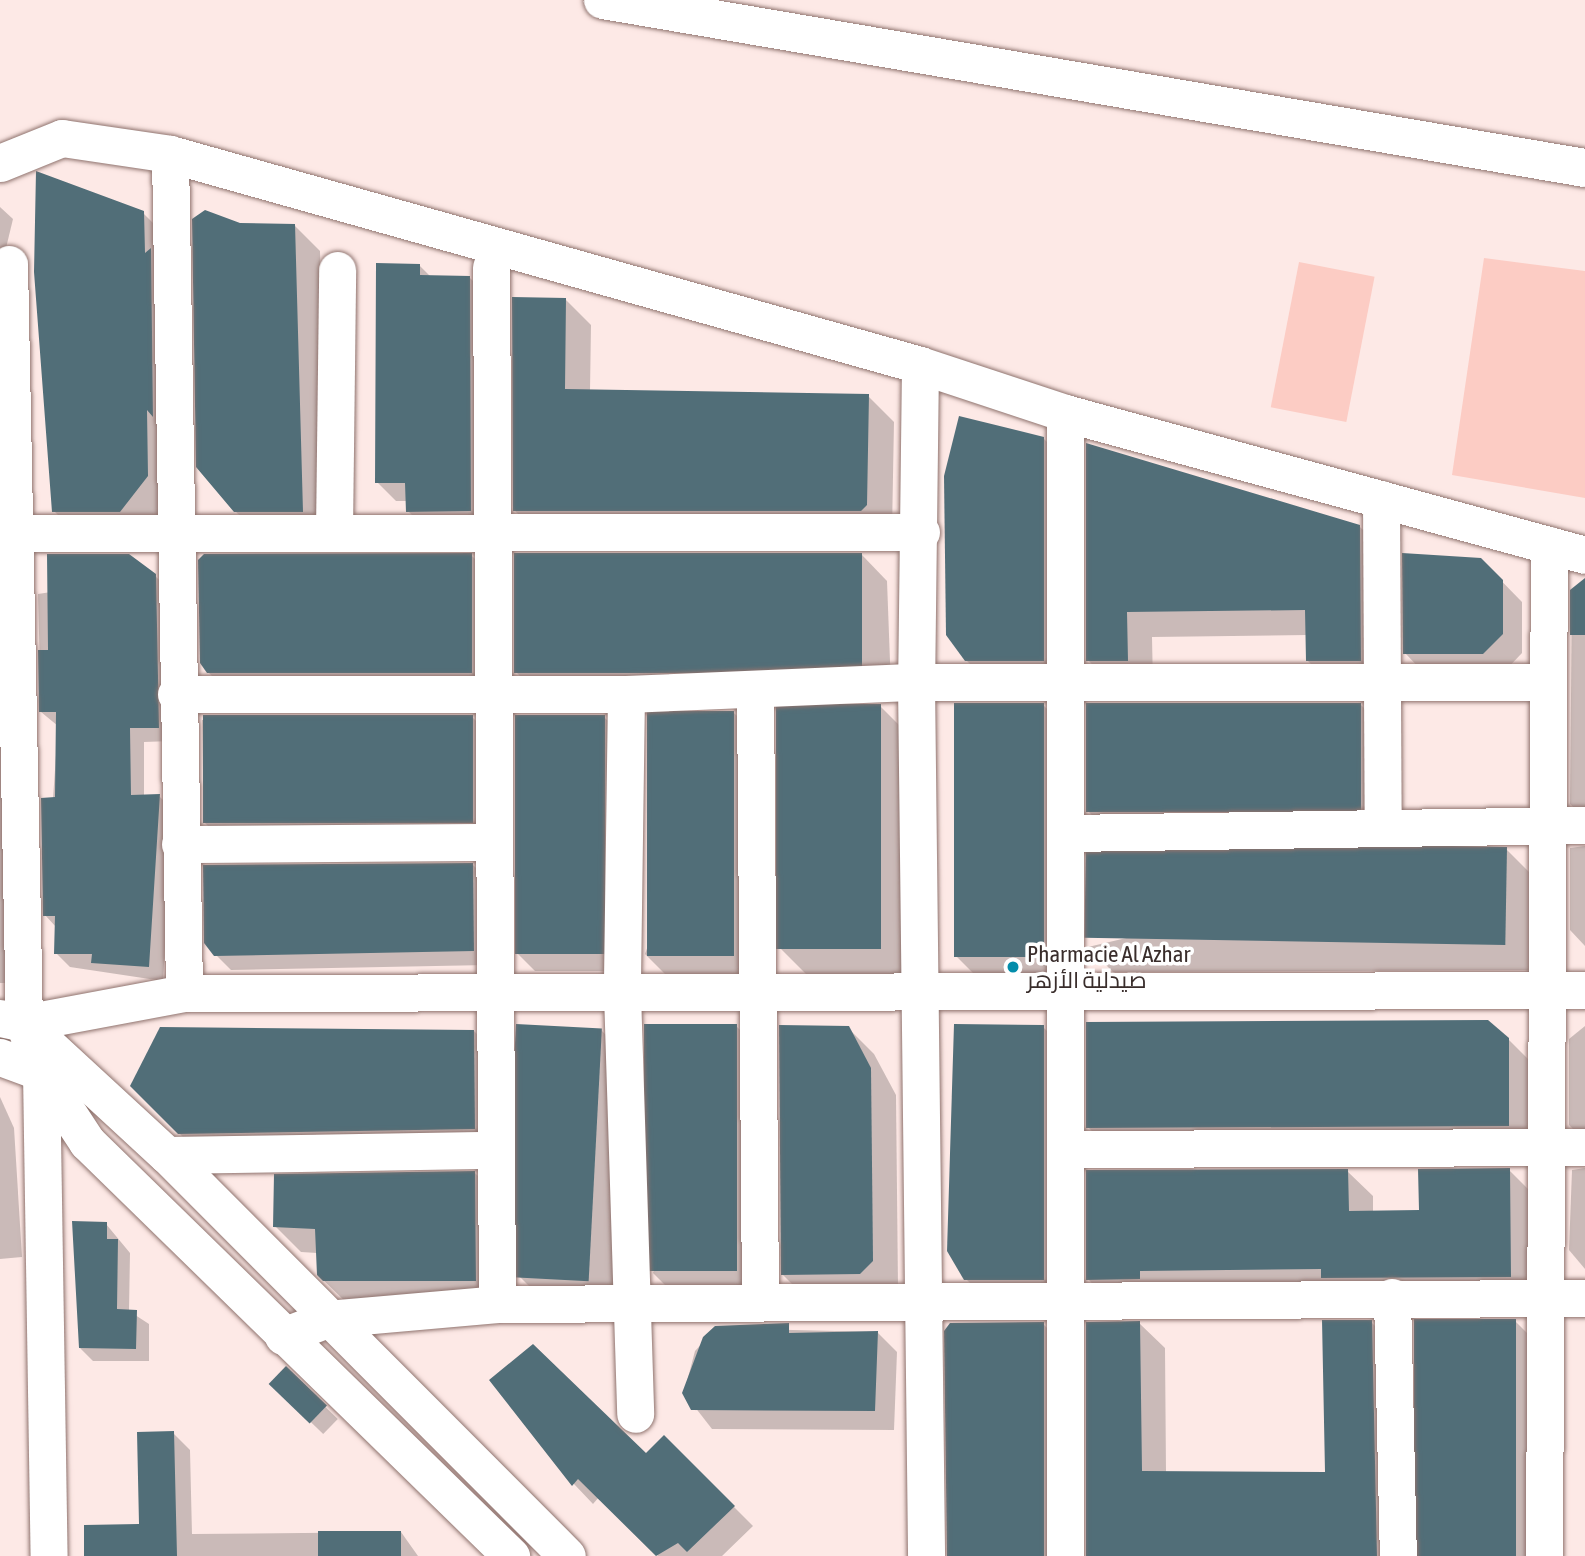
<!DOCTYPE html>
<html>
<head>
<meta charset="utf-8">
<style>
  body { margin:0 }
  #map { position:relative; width:1585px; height:1556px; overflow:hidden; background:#fde9e6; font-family:"Asap Condensed",Cairo,sans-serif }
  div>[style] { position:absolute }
  .green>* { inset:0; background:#fcccc4; transform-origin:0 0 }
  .shadow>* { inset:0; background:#0003; transform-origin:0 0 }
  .building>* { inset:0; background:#516e78; transform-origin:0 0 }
  .roads { filter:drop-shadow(0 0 2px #8f736e) drop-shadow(0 0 2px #8f736e) }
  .minor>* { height:37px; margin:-18.5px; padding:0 18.5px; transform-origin:18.5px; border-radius:18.5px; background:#fff }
  .major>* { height:38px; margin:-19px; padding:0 19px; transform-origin:19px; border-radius:19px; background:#fff }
  .dots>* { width:19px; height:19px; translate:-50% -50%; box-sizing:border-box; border:4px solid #fff; border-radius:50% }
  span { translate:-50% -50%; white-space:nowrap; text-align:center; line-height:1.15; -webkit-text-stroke:7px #fff; paint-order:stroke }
  .poi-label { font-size:23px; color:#392d2b }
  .left { translate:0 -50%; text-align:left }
</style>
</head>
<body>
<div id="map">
  <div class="green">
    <i style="clip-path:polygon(1484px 258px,1585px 271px,1585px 498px,1452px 475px)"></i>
    <i style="left:1299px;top:262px;width:77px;height:148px;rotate:11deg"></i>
  </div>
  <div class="shadow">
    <i style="clip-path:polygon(0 207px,13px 219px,0 273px)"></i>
    <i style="clip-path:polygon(143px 213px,169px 239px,173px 502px,146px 537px,80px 537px,54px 511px)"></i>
    <i style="clip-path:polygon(240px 225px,294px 225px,320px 251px,328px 537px,262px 537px,235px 511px)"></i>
    <i style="clip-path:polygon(419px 265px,431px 277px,469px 277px,489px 297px,490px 530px,427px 530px,408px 511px,408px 501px,396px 501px,377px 482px)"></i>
    <i style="clip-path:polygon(566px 300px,591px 325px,590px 391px,868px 396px,894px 422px,892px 531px,541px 536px,515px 511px)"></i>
    <i style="clip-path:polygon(0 435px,26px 983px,0 983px)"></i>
    <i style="clip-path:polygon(1043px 438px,1069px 464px,1069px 686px,992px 686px,966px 660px)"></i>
    <i style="clip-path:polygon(1088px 445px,1359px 526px,1385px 552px,1386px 686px,1333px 686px,1307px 660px,1307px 635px,1152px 637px,1153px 686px,1113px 686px,1088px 660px)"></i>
    <i style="clip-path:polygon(471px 555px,497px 581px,497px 698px,234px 698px,208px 672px)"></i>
    <i style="clip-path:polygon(862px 555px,887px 581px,891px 688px,542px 698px,516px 672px)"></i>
    <i style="clip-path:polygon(1480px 559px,1522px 602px,1522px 653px,1503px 673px,1424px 673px,1405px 653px)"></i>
    <i style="clip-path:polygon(155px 576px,170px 590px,172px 741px,144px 742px,144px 796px,159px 796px,173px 810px,163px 981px,70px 967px,56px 953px,56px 927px,45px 915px,58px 726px,41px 712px,38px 594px)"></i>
    <i style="clip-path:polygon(1585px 587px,1585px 818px,1570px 804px,1572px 590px)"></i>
    <i style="clip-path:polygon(1043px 705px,1069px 730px,1069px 981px,982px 982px,956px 956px)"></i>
    <i style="clip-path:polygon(1361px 705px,1386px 730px,1387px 832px,1113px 837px,1088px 811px)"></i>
    <i style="clip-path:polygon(880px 706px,906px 732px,904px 974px,806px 974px,780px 948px)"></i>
    <i style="clip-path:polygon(733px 712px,759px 738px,761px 981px,671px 980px,645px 954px)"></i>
    <i style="clip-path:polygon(472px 717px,498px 742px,498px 846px,230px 848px,204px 822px,202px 720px)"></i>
    <i style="clip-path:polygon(604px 717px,621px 734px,618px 971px,535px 971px,518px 954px)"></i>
    <i style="clip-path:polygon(1585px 846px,1585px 946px,1570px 930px,1570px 848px)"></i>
    <i style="clip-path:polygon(1506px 849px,1532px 875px,1531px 970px,1113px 972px,1088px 947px)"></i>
    <i style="clip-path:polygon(473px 865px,488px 880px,488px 965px,231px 970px,215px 954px)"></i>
    <i style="clip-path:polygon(736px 1026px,762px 1051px,764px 1297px,679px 1299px,653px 1273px)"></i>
    <i style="clip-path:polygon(1585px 1026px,1585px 1141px,1569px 1125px,1569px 1039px)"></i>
    <i style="clip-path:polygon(1043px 1027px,1069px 1053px,1069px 1305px,992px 1305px,966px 1279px)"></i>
    <i style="clip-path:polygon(848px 1028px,874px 1054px,896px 1095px,898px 1287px,808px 1300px,783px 1275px)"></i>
    <i style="clip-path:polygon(601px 1030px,627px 1056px,635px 1299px,545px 1302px,520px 1277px)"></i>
    <i style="clip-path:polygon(474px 1031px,499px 1057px,500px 1154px,205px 1159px,132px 1086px)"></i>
    <i style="clip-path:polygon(1508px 1039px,1534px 1065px,1534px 1151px,1113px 1153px,1088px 1127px)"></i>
    <i style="clip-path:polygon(0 1097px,14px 1128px,22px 1257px,0 1259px)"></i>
    <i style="clip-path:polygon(1585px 1168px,1585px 1269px,1569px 1250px,1572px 1170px)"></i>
    <i style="clip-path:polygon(1509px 1170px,1535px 1196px,1536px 1302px,1113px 1305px,1088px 1279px,1347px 1171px,1373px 1196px,1373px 1213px,1421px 1212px)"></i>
    <i style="clip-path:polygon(475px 1173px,500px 1199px,501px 1306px,350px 1306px,318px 1275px,317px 1253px,301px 1252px,275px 1226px)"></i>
    <i style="clip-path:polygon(106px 1224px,130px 1253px,129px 1311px,149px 1324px,149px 1361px,93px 1361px,80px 1348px)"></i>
    <i style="clip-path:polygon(1515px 1321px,1540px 1346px,1540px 1556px,1421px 1556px)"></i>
    <i style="clip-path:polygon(1371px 1322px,1396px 1347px,1401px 1556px,1088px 1556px,1139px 1323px,1165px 1348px,1166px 1472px,1327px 1474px)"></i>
    <i style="clip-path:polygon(1043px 1324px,1069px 1349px,1069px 1556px,948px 1556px)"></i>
    <i style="clip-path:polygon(716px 1328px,877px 1332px,897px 1352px,894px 1430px,712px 1429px,684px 1393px,695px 1351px)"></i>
    <i style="left:286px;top:1369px;width:72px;height:21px;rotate:44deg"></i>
    <i style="clip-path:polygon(491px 1380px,646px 1455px,664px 1437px,753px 1526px,722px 1556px,658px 1556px,599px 1497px,593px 1504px,574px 1484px)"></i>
    <i style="clip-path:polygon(173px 1433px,190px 1450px,192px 1534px,401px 1532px,418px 1556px,86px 1556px,141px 1526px)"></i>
  </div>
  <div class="building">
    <i style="clip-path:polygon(36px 171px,144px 211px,145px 253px,151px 248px,153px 417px,147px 410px,148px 476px,120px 512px,52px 512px,34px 272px)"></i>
    <i style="clip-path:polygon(205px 210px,240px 223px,295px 224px,303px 512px,234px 512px,196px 467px,192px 219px)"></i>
    <i style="clip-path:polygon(376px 263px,420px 264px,420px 275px,470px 276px,471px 511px,406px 512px,405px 483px,375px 483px)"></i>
    <i style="clip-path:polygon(512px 297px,566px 298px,565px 389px,869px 394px,867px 505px,861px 511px,513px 511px)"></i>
    <i style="clip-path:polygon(959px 416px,1044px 437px,1044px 661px,965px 661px,946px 635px,944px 476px)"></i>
    <i style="clip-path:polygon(1086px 443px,1360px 525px,1361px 661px,1306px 661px,1305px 610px,1127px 612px,1128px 661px,1086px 661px)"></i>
    <i style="clip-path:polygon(472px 553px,472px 673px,207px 673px,200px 663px,198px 560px,204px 554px)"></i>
    <i style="left:514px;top:553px;width:348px;height:120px"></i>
    <i style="clip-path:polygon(1402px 553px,1481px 558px,1503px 580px,1503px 634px,1483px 654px,1403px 654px)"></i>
    <i style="clip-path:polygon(47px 554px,129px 554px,156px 574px,159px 728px,130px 728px,131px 795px,160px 794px,149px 967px,91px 963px,92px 954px,54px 954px,55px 916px,43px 916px,41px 798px,55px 797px,56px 712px,39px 712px,38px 650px,48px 650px)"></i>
    <i style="clip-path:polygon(1585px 578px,1585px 635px,1570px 635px,1570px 590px)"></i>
    <i style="left:954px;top:703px;width:90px;height:254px"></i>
    <i style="left:1086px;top:703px;width:275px;height:109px"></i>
    <i style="left:881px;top:704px;width:245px;height:105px;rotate:90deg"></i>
    <i style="left:734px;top:711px;width:245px;height:87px;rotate:90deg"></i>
    <i style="left:203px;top:715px;width:270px;height:108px"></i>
    <i style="left:515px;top:715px;width:90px;height:239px"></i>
    <i style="left:1507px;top:847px;width:98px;height:421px;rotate:91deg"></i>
    <i style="clip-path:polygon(473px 863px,474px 951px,214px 956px,204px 943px,203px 865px)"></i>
    <i style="clip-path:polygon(1488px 1020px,1509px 1038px,1509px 1126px,1086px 1128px,1086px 1022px)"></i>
    <i style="left:516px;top:1024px;width:86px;height:253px;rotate:3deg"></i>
    <i style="left:737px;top:1024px;width:247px;height:93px;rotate:90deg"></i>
    <i style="clip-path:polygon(954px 1024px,1044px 1025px,1044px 1280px,964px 1280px,947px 1251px)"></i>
    <i style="clip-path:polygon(779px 1025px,849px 1026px,871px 1068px,873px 1261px,860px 1274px,781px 1275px)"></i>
    <i style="clip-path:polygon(160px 1027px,474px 1030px,475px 1129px,178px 1134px,130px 1086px)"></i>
    <i style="clip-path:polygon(1510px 1168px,1511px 1277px,1321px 1278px,1321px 1269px,1140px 1271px,1140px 1279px,1086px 1280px,1086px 1170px,1348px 1169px,1349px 1211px,1419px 1210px,1418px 1169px)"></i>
    <i style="clip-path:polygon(475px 1171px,476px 1281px,323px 1281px,317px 1275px,315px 1229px,273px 1227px,274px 1174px)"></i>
    <i style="clip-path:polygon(72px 1221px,107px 1222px,107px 1239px,118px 1239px,117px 1309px,137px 1310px,136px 1349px,79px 1348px)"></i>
    <i style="left:1516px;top:1319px;width:237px;height:102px;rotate:90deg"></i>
    <i style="clip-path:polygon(1322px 1320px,1372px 1320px,1377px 1556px,1086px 1556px,1086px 1322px,1140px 1321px,1142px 1471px,1325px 1472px)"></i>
    <i style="clip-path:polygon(1044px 1322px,1044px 1556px,947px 1556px,944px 1331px,950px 1323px)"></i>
    <i style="clip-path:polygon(789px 1323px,789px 1333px,878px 1331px,875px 1411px,691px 1410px,682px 1393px,703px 1337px,715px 1326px)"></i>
    <i style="clip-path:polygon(533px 1344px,646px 1453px,664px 1435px,735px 1506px,687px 1552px,678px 1543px,656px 1556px,578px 1479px,572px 1486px,489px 1380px)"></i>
    <i style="left:286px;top:1366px;width:57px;height:25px;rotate:44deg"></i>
    <i style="clip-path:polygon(174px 1431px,177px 1556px,84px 1556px,84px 1525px,139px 1524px,137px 1432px)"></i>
    <i style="left:318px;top:1531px;width:83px;height:25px"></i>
  </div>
  <div class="roads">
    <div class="minor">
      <i style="left:170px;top:154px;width:839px;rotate:89.04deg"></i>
      <i style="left:0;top:163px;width:67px;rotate:-22deg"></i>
      <i style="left:62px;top:138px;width:109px;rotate:8.4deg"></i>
      <i style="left:170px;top:154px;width:779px;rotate:15.71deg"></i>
      <i style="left:920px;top:365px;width:153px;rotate:18.3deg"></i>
      <i style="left:1065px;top:413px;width:539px;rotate:15.27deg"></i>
      <i style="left:9px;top:264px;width:759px;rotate:88.87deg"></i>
      <i style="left:24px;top:1023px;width:52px;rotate:70.9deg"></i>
      <i style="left:41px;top:1072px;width:484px;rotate:89.1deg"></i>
      <i style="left:491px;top:267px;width:1037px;rotate:89.67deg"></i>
      <i style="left:920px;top:365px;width:317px;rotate:90.7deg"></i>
      <i style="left:916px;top:682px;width:874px;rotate:89.34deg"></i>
      <i style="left:1065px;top:413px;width:1143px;rotate:90deg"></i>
      <i style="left:1381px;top:499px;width:329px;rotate:89.7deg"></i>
      <i style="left:334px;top:531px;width:261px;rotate:-89.3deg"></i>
      <i style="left:18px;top:533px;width:903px;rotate:-0.06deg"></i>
      <i style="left:755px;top:691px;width:611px;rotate:89.53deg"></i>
      <i style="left:176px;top:694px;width:450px"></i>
      <i style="left:626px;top:694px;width:290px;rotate:-2.4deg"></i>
      <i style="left:916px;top:682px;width:630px"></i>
      <i style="left:626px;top:694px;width:299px;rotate:90.8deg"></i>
      <i style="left:622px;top:993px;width:421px;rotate:88.2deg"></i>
      <i style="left:1068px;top:833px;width:517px;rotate:-0.89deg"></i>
      <i style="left:180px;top:844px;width:312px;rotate:-0.4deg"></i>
      <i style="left:0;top:1018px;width:25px;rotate:12deg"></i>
      <i style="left:24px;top:1023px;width:163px;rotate:-10.6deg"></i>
      <i style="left:184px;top:993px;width:1401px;rotate:-0.12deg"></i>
      <i style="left:27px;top:1026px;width:190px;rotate:42.7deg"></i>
      <i style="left:167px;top:1155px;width:566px;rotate:45.07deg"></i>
      <i style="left:0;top:1057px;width:44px;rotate:20.1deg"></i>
      <i style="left:41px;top:1072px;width:84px;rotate:56.7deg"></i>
      <i style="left:87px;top:1142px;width:593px;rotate:44.32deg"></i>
      <i style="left:1066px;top:1149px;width:519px;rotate:-0.22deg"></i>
      <i style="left:167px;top:1155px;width:328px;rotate:-0.9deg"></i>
      <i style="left:1392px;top:1297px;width:259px;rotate:88.7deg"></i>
      <i style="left:283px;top:1336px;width:47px;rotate:-21.1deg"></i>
      <i style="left:327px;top:1319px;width:171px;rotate:-5deg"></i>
      <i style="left:497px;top:1304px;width:1088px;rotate:-0.32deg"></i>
      <i style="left:1544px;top:1556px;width:1011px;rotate:-89.72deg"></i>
    </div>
    <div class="major">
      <i style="left:603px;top:0;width:996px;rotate:9.71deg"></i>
    </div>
  </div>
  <div class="dots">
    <i style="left:1013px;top:967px;background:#038dab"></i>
  </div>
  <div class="poi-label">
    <span class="left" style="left:1027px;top:967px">Pharmacie Al Azhar<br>صيدلية الأزهر</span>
  </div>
</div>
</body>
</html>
